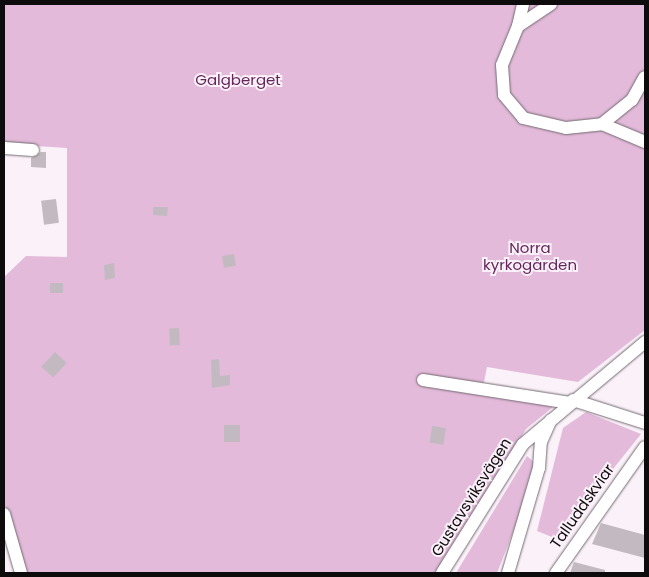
<!DOCTYPE html>
<html>
<head>
<meta charset="utf-8">
<style>
  body { margin:0 }
  #map { position:relative; width:649px; height:577px; overflow:hidden; background:#fbf1f9; font-family:Poppins,sans-serif }
  div>[style] { position:absolute }
  .green>* { inset:0; background:#e3bada }
  .building>* { inset:0; background:#c3bac1; transform-origin:0 0 }
  .roads { filter:drop-shadow(0 0 1px #736a71) drop-shadow(0 0 1px #736a71) }
  .minor>* { height:12px; margin:-6px; padding:0 6px; transform-origin:6px; border-radius:6px; background:#fff }
  span { translate:-50% -50%; white-space:nowrap; text-align:center; line-height:1.15; -webkit-text-stroke:4px #fbf1f9; paint-order:stroke }
  .park-label { font-size:15px; color:#64265b }
  .street-label { font-size:15px; color:#0e0b0d }
  .frame { position:absolute; inset:0; border:5px solid #0e0b0d; pointer-events:none }
</style>
</head>
<body>
<div id="map">
  <div class="green">
    <i style="clip-path:polygon(4px 4px,645px 4px,645px 330px,578px 382px,487px 367px,482px 392px,548px 399px,553px 407px,526px 429px,439px 573px,27px 573px,4px 502px,4px 277px,26px 256px,67px 257px,67px 148px,4px 144px)"></i>
    <i style="clip-path:polygon(586px 412px,641px 434px,557px 539px,537px 531px,563px 428px)"></i>
    <i style="clip-path:polygon(527px 456px,537px 465px,534px 479px,497px 573px,456px 573px)"></i>
  </div>
  <div class="building">
    <i style="clip-path:polygon(41px 152px,46px 152px,46px 168px,31px 167px,31px 158px)"></i>
    <i style="left:56px;top:199px;width:24px;height:15px;rotate:83deg"></i>
    <i style="clip-path:polygon(153px 207px,168px 207px,167px 216px,153px 215px)"></i>
    <i style="left:234px;top:254px;width:12px;height:12px;rotate:81deg"></i>
    <i style="clip-path:polygon(114px 263px,115px 278px,105px 280px,104px 265px)"></i>
    <i style="left:63px;top:283px;width:10px;height:13px;rotate:90deg"></i>
    <i style="left:179px;top:328px;width:17px;height:10px;rotate:87deg"></i>
    <i style="left:55px;top:352px;width:16px;height:20px;rotate:43deg"></i>
    <i style="clip-path:polygon(219px 359px,220px 376px,230px 375px,230px 385px,212px 388px,211px 360px)"></i>
    <i style="left:224px;top:425px;width:16px;height:17px"></i>
    <i style="left:432px;top:426px;width:14px;height:17px;rotate:8deg"></i>
    <i style="clip-path:polygon(601px 523px,645px 535px,645px 558px,592px 544px)"></i>
    <i style="clip-path:polygon(574px 562px,605px 570px,605px 573px,570px 573px)"></i>
  </div>
  <div class="roads">
    <div class="minor">
      <i style="left:551px;top:4px;width:40px;rotate:146deg"></i>
      <i style="left:518px;top:26px;width:42px;rotate:112.3deg"></i>
      <i style="left:502px;top:65px;width:30px;rotate:86deg"></i>
      <i style="left:504px;top:95px;width:30px;rotate:50deg"></i>
      <i style="left:523px;top:118px;width:44px;rotate:13.1deg"></i>
      <i style="left:566px;top:128px;width:36px;rotate:-6deg"></i>
      <i style="left:602px;top:124px;width:38px;rotate:-39deg"></i>
      <i style="left:632px;top:100px;width:26px;rotate:-61deg"></i>
      <i style="left:518px;top:26px;width:23px;rotate:-77deg"></i>
      <i style="left:602px;top:124px;width:47px;rotate:22.7deg"></i>
      <i style="left:4px;top:148px;width:29px;rotate:4deg"></i>
      <i style="left:423px;top:380px;width:149px;rotate:8.9deg"></i>
      <i style="left:573px;top:400px;width:76px;rotate:17.7deg"></i>
      <i style="left:4px;top:514px;width:61px;rotate:73.9deg"></i>
      <i style="left:442px;top:573px;width:152px;rotate:-57.9deg"></i>
      <i style="left:523px;top:444px;width:159px;rotate:-39.9deg"></i>
      <i style="left:508px;top:573px;width:109px;rotate:-73.6deg"></i>
      <i style="left:539px;top:468px;width:26px;rotate:-86deg"></i>
      <i style="left:541px;top:442px;width:24px;rotate:-66deg"></i>
      <i style="left:556px;top:573px;width:154px;rotate:-54.8deg"></i>
    </div>
  </div>
  <div class="park-label">
    <span style="left:238px;top:80px">Galgberget</span>
    <span style="left:530px;top:256px">Norra<br>kyrkogården</span>
  </div>
  <div class="street-label">
    <span style="left:471px;top:497px;rotate:-58deg">Gustavsviksvägen</span>
    <span style="left:582px;top:506px;rotate:-55deg">Talluddskviar</span>
  </div>
  <div class="frame"></div>
</div>
</body>
</html>
